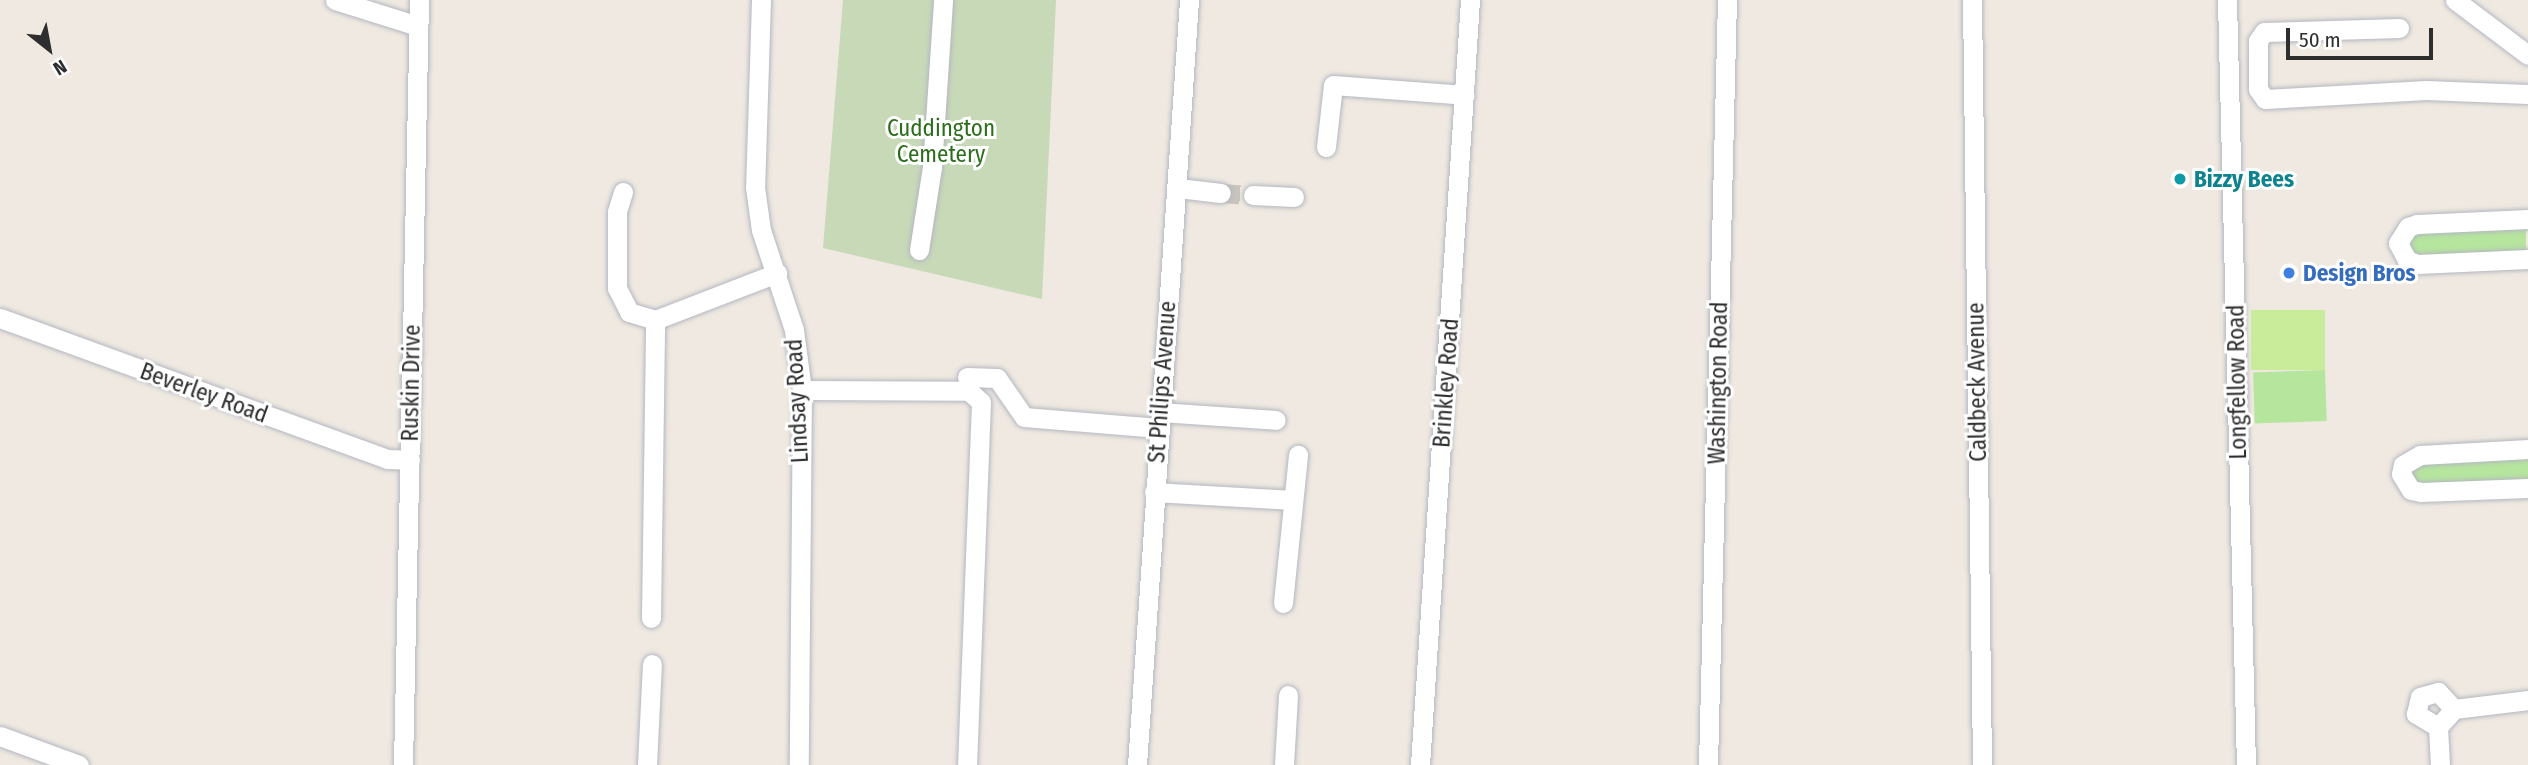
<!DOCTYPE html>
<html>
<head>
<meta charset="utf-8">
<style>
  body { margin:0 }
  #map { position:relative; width:2528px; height:765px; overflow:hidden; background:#efe9e1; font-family:"Fira Sans Condensed",sans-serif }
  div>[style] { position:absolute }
  .green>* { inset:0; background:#b6e59e; transform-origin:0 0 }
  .cemetery>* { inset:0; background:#c8d9b8 }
  .pitch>* { inset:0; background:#c9ec9a; transform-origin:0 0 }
  .minor-tunnel>* { height:19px; margin-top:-9.5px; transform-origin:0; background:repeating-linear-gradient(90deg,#c8c4bd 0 19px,transparent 0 29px) }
  .roads { filter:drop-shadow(0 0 2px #b4b7c1) drop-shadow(0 0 2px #b4b7c1) }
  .minor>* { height:19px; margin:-9.5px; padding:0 9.5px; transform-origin:9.5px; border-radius:9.5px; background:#fff }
  .dots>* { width:19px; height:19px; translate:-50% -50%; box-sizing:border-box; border:4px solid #fff; border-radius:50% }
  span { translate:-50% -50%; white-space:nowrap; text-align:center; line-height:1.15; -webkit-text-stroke:6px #fff; paint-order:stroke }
  .park-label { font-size:23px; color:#2c6e1b }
  .culture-label { font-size:23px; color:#0d838f; font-weight:700 }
  .left { translate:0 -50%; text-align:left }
  .shop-label { font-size:23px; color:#366cbe; font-weight:700 }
  .street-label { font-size:23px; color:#2e2e2e }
  .north { position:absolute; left:14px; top:14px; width:70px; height:70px; -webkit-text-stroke:5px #fff; paint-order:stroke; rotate:149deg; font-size:19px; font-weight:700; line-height:28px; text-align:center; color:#2e2e2e }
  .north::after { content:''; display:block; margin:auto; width:24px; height:32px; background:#2e2e2e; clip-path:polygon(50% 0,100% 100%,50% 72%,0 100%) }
  .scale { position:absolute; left:2286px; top:28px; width:147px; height:32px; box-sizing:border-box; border:4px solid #2e2e2e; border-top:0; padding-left:9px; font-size:21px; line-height:24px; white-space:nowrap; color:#2e2e2e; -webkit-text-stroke:5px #fff; paint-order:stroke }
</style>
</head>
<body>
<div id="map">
  <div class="green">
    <i style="clip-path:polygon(2526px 227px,2526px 252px,2419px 255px,2412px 253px,2407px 238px,2411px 234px)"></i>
    <i style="left:2325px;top:370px;width:51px;height:72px;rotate:88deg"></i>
    <i style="clip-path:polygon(2528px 457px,2528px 481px,2422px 484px,2411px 478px,2415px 463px)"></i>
  </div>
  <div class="cemetery">
    <i style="clip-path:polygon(843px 0,1056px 0,1042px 299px,823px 248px)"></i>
  </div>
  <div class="pitch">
    <i style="left:2325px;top:310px;width:60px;height:74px;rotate:90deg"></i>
  </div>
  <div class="minor-tunnel">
    <i style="left:1221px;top:193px;width:32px;rotate:4deg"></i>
  </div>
  <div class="roads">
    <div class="minor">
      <i style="left:335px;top:0;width:87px;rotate:17.4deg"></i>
      <i style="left:761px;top:0;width:187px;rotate:91.8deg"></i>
      <i style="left:755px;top:187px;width:43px;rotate:82.1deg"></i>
      <i style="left:761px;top:230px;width:105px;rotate:71.7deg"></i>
      <i style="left:794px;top:330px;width:61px;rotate:82.4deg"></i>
      <i style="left:802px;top:390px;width:375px;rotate:90.5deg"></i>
      <i style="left:1972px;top:0;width:765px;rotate:89.25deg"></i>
      <i style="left:2227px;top:0;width:765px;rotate:88.58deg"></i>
      <i style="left:2455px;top:0;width:91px;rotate:37deg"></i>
      <i style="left:2399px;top:28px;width:135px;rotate:178.3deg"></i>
      <i style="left:2264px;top:32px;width:11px;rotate:124deg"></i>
      <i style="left:2258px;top:41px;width:48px;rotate:90deg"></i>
      <i style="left:2258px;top:89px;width:12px;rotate:55deg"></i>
      <i style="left:2265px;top:99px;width:161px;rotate:-3.2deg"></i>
      <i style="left:2426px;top:90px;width:102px;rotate:2.2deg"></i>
      <i style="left:1326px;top:147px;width:62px;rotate:-83.6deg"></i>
      <i style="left:1333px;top:85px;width:132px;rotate:4.3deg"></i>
      <i style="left:1178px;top:188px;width:43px;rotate:6.6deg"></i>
      <i style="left:623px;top:192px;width:21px;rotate:107deg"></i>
      <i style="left:617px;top:212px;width:76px;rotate:90deg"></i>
      <i style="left:617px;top:288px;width:27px;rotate:63deg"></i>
      <i style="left:629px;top:312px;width:27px;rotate:17deg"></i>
      <i style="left:655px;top:320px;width:131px;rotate:-21.1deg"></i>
      <i style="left:1253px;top:195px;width:41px;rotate:2.8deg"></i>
      <i style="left:2528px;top:219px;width:111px;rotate:177.4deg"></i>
      <i style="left:2417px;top:224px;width:9px;rotate:162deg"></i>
      <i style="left:2408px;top:227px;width:19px;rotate:122deg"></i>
      <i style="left:2398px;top:243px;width:19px;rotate:62deg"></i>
      <i style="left:2407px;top:260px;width:11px;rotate:22deg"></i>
      <i style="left:2417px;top:264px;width:111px;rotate:-2.6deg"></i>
      <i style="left:919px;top:250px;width:84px;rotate:-81.1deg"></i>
      <i style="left:932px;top:167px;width:167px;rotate:-86.2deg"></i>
      <i style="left:0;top:318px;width:412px;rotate:20deg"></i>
      <i style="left:387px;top:459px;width:23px;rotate:2deg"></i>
      <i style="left:967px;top:377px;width:30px;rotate:2deg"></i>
      <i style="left:997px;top:378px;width:47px;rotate:55.3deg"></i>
      <i style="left:1024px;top:417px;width:135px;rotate:4.7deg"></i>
      <i style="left:802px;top:390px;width:167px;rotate:0.3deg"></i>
      <i style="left:969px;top:391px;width:16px;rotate:43deg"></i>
      <i style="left:981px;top:402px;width:363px;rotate:92.2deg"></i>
      <i style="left:1160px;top:412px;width:116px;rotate:3.9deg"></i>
      <i style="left:2528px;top:449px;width:108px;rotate:176.8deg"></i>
      <i style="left:2420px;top:455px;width:20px;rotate:150deg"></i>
      <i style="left:2403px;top:465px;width:9px;rotate:103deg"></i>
      <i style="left:2401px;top:474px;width:19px;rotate:58deg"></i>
      <i style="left:2411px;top:490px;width:10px;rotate:11deg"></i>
      <i style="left:2421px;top:492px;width:107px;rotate:-2.1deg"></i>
      <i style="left:1154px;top:492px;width:139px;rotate:3.3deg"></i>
      <i style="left:1283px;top:603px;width:149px;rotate:-84.2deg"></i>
      <i style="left:651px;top:618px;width:298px;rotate:-89.2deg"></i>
      <i style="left:2438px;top:727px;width:26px;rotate:-149deg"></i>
      <i style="left:2416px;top:714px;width:17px;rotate:-77deg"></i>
      <i style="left:2420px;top:697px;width:19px;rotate:-16deg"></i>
      <i style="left:2438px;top:692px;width:23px;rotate:47deg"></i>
      <i style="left:0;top:736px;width:84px;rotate:20.2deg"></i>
      <i style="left:403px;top:765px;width:765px;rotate:-88.8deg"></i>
      <i style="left:647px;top:765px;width:101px;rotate:-87.2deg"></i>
      <i style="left:1137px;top:765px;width:767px;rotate:-86.11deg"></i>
      <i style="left:1284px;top:765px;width:70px;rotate:-86.7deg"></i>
      <i style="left:1420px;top:765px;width:767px;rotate:-86.26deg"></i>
      <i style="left:1708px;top:765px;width:765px;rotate:-88.58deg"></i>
      <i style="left:2440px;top:765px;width:38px;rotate:-93deg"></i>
      <i style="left:2438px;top:727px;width:24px;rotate:-48deg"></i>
      <i style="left:2454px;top:709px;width:75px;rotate:-6.9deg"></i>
    </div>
  </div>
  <div class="dots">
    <i style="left:2180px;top:179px;background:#0f9aa8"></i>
    <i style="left:2289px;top:273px;background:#3f7fe0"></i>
  </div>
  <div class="park-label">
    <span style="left:941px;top:141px">Cuddington<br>Cemetery</span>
  </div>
  <div class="culture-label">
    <span class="left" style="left:2194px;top:179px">Bizzy Bees</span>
  </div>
  <div class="shop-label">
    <span class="left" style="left:2303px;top:273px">Design Bros</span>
  </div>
  <div class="street-label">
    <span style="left:1162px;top:382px;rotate:-86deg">St Philips Avenue</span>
    <span style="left:1977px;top:382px;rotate:-91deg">Caldbeck Avenue</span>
    <span style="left:2237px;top:382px;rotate:-91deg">Longfellow Road</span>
    <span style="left:411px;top:383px;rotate:-89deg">Ruskin Drive</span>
    <span style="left:1446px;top:383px;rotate:-86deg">Brinkley Road</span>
    <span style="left:1718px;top:383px;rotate:-89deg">Washington Road</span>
    <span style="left:204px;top:393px;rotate:20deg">Beverley Road</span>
    <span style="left:797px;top:401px;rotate:-93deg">Lindsay Road</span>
  </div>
  <div class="north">N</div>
  <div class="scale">50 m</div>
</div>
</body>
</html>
